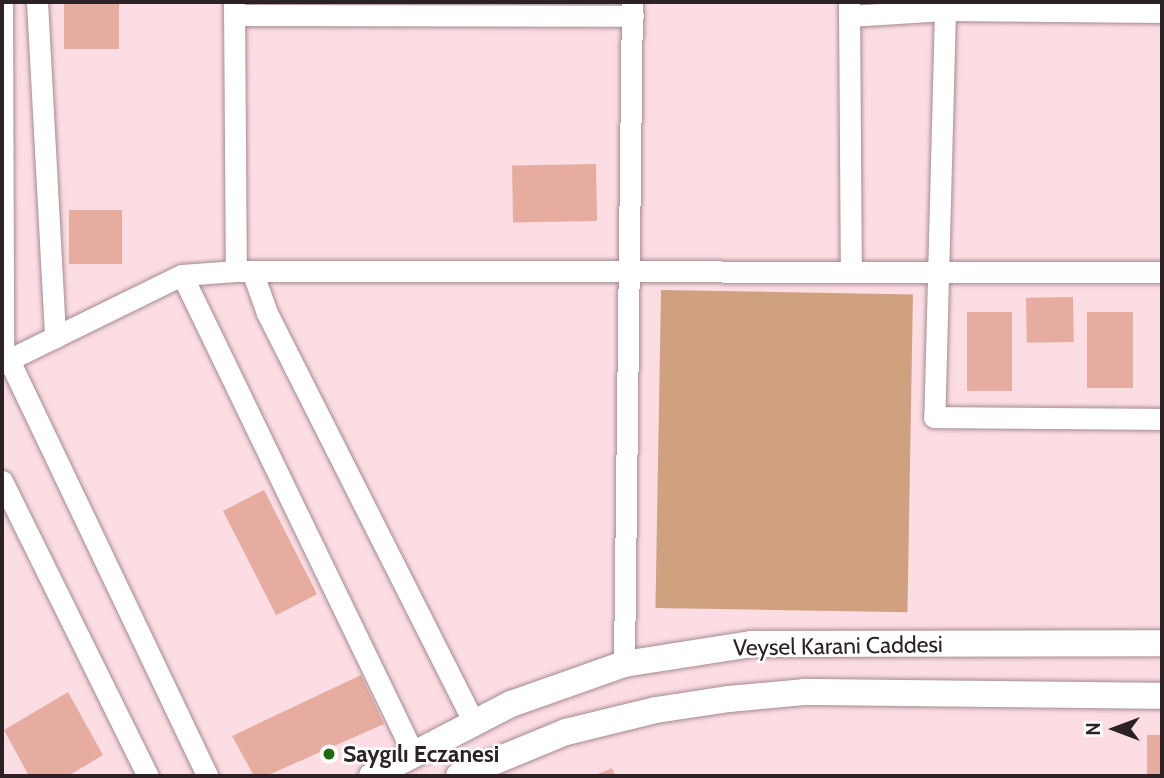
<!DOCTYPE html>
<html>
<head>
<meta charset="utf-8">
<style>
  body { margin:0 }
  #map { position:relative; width:1164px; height:778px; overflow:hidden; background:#fbdde3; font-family:Cabin,sans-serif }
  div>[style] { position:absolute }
  .forest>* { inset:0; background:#cfa17e; transform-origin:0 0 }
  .building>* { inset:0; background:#e7aca0; transform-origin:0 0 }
  .roads { filter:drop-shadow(0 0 2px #a58a90) drop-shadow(0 0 2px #a58a90) }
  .minor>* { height:21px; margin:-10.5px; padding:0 10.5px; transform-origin:10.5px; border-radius:10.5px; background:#fff }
  .major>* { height:26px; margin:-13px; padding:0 13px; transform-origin:13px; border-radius:13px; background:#fff }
  .dots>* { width:19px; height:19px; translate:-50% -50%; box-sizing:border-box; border:4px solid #fff; border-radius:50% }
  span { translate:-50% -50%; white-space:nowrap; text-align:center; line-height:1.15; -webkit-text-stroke:5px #fff; paint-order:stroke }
  .street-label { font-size:23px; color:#2c2124 }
  .poi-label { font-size:23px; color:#2c2124; font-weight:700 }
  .left { translate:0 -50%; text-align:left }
  .frame { position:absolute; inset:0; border:4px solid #2c2124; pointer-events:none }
  .north { position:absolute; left:1080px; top:694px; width:70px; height:70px; -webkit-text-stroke:5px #fff; paint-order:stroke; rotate:270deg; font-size:19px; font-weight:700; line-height:28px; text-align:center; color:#2c2124 }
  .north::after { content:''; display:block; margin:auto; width:24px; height:32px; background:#2c2124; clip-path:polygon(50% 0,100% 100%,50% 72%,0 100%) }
</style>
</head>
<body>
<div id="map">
  <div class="forest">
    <i style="left:661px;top:290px;width:252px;height:318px;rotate:1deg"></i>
  </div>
  <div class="building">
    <i style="left:64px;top:2px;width:55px;height:47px"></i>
    <i style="left:596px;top:164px;width:57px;height:84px;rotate:89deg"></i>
    <i style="left:69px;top:210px;width:53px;height:54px"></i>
    <i style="left:1073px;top:297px;width:45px;height:47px;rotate:89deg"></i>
    <i style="left:967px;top:312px;width:45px;height:79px"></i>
    <i style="left:1087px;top:312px;width:46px;height:76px"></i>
    <i style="left:264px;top:490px;width:117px;height:46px;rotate:63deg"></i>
    <i style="clip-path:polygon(361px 675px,384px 724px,266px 776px,254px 776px,232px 736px)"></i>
    <i style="clip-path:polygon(68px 692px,103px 755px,68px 776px,29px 776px,4px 730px)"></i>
    <i style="left:1147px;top:735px;width:15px;height:41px"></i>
    <i style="clip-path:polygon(612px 768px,615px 776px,593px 776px)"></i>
  </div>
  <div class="roads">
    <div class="minor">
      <i style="left:2px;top:2px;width:361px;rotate:89.8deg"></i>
      <i style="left:37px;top:2px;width:336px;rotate:86.9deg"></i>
      <i style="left:234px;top:3px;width:268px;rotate:89.6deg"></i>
      <i style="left:849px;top:4px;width:268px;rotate:89.6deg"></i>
      <i style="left:945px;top:10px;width:407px;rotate:91.5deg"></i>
      <i style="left:934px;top:417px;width:228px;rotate:0.5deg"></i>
      <i style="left:234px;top:15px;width:399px;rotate:0.1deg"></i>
      <i style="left:849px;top:16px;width:96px;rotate:-3.6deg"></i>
      <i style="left:945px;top:10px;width:217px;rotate:0.5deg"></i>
      <i style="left:252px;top:271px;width:45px;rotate:70.3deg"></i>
      <i style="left:267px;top:313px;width:459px;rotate:63.2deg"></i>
      <i style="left:182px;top:275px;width:533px;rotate:64.2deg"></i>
      <i style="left:9px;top:360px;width:461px;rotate:64.5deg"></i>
      <i style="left:2px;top:363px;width:200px;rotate:-26.1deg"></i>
      <i style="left:182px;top:275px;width:54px;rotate:-4.2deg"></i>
      <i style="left:236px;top:271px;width:926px;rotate:0.06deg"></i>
      <i style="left:2px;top:481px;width:329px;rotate:63.7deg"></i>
      <i style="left:624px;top:664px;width:662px;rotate:-89.31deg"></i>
    </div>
    <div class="major">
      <i style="left:372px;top:776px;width:157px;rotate:-27.4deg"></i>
      <i style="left:511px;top:704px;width:120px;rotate:-19.5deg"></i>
      <i style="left:624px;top:664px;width:130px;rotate:-8.9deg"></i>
      <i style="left:752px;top:644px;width:410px;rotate:-0.1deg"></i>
      <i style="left:459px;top:776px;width:116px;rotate:-22.4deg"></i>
      <i style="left:566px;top:732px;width:93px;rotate:-13.7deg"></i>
      <i style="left:656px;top:710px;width:74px;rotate:-8.6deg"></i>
      <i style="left:729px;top:699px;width:75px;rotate:-5.3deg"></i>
      <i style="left:804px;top:692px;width:358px;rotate:0.6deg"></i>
    </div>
  </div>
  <div class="dots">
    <i style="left:329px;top:754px;background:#1c6d12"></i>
  </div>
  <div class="street-label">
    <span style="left:838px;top:646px;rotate:-1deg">Veysel Karani Caddesi</span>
  </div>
  <div class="poi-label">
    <span class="left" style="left:343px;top:754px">Saygılı Eczanesi</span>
  </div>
  <div class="frame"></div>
  <div class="north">N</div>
</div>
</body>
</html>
